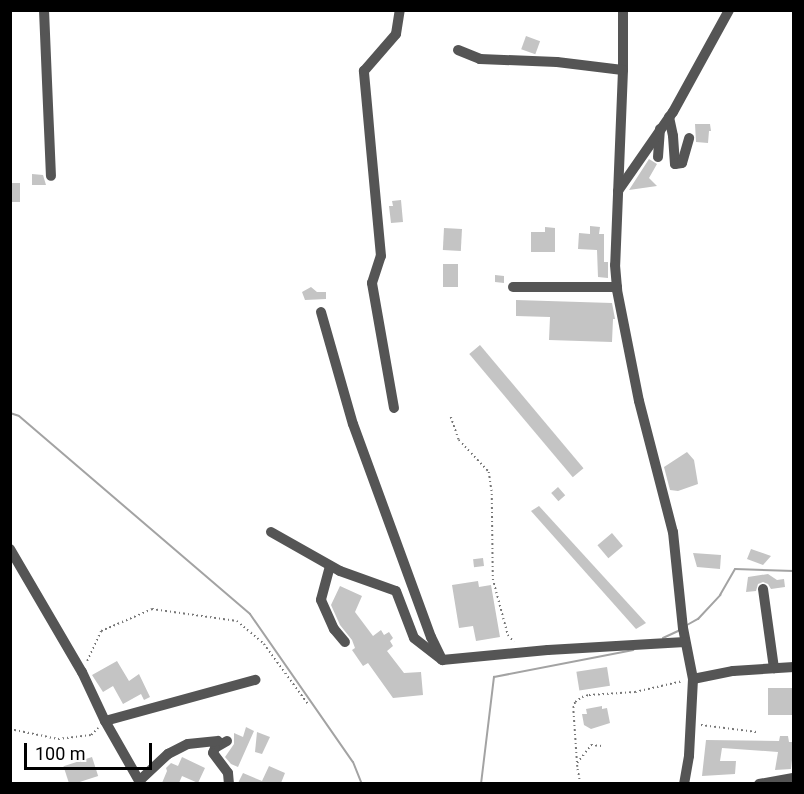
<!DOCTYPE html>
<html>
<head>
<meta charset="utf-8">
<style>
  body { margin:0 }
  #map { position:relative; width:804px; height:794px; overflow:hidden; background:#fff; font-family:Roboto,sans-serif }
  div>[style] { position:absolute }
  .stream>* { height:2px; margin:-1px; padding:0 1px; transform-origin:1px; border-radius:1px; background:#a3a3a3 }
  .building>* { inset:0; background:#c4c4c4; transform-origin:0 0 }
  .path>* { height:1.5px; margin-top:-0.75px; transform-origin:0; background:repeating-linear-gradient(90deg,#777 0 1.5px,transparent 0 4.5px) }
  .street>* { height:10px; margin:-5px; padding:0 5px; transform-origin:5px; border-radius:5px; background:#555 }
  span { translate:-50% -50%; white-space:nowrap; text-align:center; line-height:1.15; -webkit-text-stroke:5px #fff; paint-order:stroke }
  .frame { position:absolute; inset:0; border:12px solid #000; pointer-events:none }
  .scale { position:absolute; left:24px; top:743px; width:128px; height:27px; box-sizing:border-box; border:3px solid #000; border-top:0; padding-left:8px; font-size:18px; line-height:21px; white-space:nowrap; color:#000; -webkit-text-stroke:4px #fff; paint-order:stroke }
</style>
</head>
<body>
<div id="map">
  <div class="stream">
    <i style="left:10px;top:413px;width:9px;rotate:18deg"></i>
    <i style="left:19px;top:416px;width:304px;rotate:40.6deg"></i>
    <i style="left:250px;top:614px;width:180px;rotate:55.2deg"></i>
    <i style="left:353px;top:762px;width:24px;rotate:68deg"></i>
    <i style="left:687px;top:625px;width:13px;rotate:-29deg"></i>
    <i style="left:698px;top:619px;width:33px;rotate:-47deg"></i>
    <i style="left:720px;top:595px;width:30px;rotate:-60deg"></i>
    <i style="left:735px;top:569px;width:59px;rotate:1.9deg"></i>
    <i style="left:663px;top:638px;width:19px;rotate:-25deg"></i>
    <i style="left:481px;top:784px;width:108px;rotate:-83.1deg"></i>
    <i style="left:494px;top:677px;width:142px;rotate:-11deg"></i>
  </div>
  <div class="building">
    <i style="left:526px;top:36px;width:15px;height:14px;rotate:20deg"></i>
    <i style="clip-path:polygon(695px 124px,710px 124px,711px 131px,709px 131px,708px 143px,696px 142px)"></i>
    <i style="clip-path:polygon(649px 159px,657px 164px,649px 178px,657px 186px,629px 190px)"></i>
    <i style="clip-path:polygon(32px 174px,43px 175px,46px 185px,32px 185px)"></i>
    <i style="left:10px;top:183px;width:10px;height:19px"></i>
    <i style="clip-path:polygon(401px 200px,403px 222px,391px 223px,389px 206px,393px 206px,392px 201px)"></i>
    <i style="clip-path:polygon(590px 226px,600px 227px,599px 234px,604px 234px,604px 262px,608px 262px,608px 278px,598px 277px,597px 250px,578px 249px,579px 233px,590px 234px)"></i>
    <i style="clip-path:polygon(545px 227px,555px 228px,555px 252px,531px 252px,531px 232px,545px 232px)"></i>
    <i style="left:444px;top:228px;width:18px;height:22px;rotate:3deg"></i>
    <i style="left:443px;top:264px;width:15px;height:23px"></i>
    <i style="clip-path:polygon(495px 275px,504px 276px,504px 283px,495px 282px)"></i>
    <i style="clip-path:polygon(311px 287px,317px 292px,326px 292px,326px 299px,305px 300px,302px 292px)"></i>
    <i style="clip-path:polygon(516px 300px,612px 303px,615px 319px,613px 319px,612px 342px,549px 340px,550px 317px,516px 316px)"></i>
    <i style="left:480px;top:345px;width:161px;height:14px;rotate:50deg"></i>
    <i style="clip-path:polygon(687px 452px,694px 460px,698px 484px,678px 491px,670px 490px,664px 467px)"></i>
    <i style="left:558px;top:487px;width:11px;height:9px;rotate:49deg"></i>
    <i style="clip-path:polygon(539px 506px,646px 623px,636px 629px,531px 511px)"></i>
    <i style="left:612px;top:533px;width:17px;height:19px;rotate:50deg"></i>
    <i style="clip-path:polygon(751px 549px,771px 556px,763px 565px,747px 559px)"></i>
    <i style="clip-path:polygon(693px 553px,721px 555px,720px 569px,697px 567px)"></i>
    <i style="left:483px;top:558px;width:8px;height:10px;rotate:83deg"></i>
    <i style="clip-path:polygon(768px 574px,777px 580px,784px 579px,785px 587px,771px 589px,768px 584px,763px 582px,758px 584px,756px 591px,746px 592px,748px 577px)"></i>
    <i style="clip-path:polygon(478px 581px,479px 587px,491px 585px,500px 637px,476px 641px,473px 626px,459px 628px,452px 585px)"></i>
    <i style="clip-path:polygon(340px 586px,362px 596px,355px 612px,373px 636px,381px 630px,384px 635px,389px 632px,393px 638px,390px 641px,393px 646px,387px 651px,404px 673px,421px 672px,423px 695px,393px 698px,368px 663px,363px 666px,352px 650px,355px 648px,352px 640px,340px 625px,331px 605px)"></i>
    <i style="clip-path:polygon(117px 661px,129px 681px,139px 674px,150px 697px,144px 700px,141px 694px,123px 704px,113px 686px,103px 692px,92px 675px)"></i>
    <i style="left:607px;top:667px;width:19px;height:31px;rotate:81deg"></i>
    <i style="left:794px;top:688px;width:27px;height:26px;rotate:90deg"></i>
    <i style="clip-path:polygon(602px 706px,602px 709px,607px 708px,610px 723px,591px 729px,584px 725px,582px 714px,587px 714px,586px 709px)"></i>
    <i style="clip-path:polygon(246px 727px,254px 731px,238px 767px,231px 764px,225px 757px,234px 744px,234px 733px,243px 737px)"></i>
    <i style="clip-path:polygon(257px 732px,270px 737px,262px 754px,255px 752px)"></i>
    <i style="clip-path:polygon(780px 736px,788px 736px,789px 742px,794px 742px,791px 769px,775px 770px,778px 752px,722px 748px,720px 761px,736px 761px,735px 774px,702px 776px,706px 740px,779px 741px)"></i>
    <i style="left:92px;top:757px;width:20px;height:30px;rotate:72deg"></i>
    <i style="clip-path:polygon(182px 757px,205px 768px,198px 783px,182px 776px,179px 783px,162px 783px,167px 771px,166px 768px,171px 763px,178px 766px)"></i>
    <i style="clip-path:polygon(269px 766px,285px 773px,281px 783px,238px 783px,243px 773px,262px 781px)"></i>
  </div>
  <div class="path">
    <i style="left:451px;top:417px;width:24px;rotate:71deg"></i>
    <i style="left:459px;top:440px;width:44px;rotate:46.8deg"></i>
    <i style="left:489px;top:472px;width:22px;rotate:82deg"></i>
    <i style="left:492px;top:494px;width:85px;rotate:89.3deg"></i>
    <i style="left:493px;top:579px;width:58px;rotate:75deg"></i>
    <i style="left:508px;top:635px;width:9px;rotate:49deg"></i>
    <i style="left:87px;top:661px;width:33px;rotate:-65deg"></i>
    <i style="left:101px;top:631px;width:56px;rotate:-23.3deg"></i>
    <i style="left:152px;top:609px;width:86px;rotate:8deg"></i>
    <i style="left:237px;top:621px;width:35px;rotate:40deg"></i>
    <i style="left:264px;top:644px;width:74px;rotate:53.7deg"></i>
    <i style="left:701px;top:725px;width:56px;rotate:7.1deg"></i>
    <i style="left:10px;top:729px;width:49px;rotate:11.8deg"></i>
    <i style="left:58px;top:739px;width:33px;rotate:-7deg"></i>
    <i style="left:91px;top:735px;width:10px;rotate:-45deg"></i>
    <i style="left:577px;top:763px;width:23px;rotate:-52deg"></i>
    <i style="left:591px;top:745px;width:11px;rotate:5deg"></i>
    <i style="left:580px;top:784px;width:17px;rotate:-100deg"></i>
    <i style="left:577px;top:767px;width:59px;rotate:-93.9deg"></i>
    <i style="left:573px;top:708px;width:6px;rotate:-72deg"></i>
    <i style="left:575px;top:702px;width:9px;rotate:-36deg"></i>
    <i style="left:582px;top:697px;width:7px;rotate:-16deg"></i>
    <i style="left:589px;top:695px;width:46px;rotate:-3.7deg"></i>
    <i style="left:635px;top:692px;width:49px;rotate:-12.9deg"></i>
  </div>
  <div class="street">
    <i style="left:44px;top:10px;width:166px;rotate:87.6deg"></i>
    <i style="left:623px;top:10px;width:60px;rotate:90deg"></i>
    <i style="left:623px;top:70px;width:195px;rotate:92.3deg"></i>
    <i style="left:615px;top:265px;width:25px;rotate:85deg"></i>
    <i style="left:617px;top:290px;width:113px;rotate:78.8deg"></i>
    <i style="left:639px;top:401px;width:135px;rotate:75.5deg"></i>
    <i style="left:673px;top:532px;width:97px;rotate:84.1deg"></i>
    <i style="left:683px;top:628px;width:52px;rotate:78.9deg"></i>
    <i style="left:693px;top:679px;width:77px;rotate:93deg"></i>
    <i style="left:689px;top:756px;width:28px;rotate:100deg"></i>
    <i style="left:458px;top:50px;width:24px;rotate:22deg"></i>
    <i style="left:480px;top:59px;width:77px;rotate:2.2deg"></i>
    <i style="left:557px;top:62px;width:66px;rotate:6.9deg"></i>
    <i style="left:669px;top:117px;width:19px;rotate:78deg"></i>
    <i style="left:673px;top:136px;width:28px;rotate:86deg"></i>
    <i style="left:675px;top:164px;width:7px;rotate:-8deg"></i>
    <i style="left:682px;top:163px;width:26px;rotate:-74deg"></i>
    <i style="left:658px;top:157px;width:28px;rotate:-86deg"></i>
    <i style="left:618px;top:191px;width:96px;rotate:-55.2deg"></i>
    <i style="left:673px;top:112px;width:116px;rotate:-61.2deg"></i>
    <i style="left:513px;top:287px;width:104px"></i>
    <i style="left:321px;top:312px;width:116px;rotate:74.1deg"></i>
    <i style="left:353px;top:424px;width:227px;rotate:69.9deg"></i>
    <i style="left:431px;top:637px;width:25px;rotate:64deg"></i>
    <i style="left:394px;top:408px;width:127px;rotate:-100deg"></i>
    <i style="left:372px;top:283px;width:28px;rotate:-72deg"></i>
    <i style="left:381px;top:256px;width:186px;rotate:-95.3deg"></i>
    <i style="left:364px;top:71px;width:49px;rotate:-49.1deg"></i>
    <i style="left:396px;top:34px;width:24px;rotate:-81deg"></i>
    <i style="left:271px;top:532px;width:79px;rotate:29.5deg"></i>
    <i style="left:340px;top:571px;width:59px;rotate:19.7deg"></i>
    <i style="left:396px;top:591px;width:50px;rotate:69deg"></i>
    <i style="left:414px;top:638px;width:36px;rotate:38deg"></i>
    <i style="left:442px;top:660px;width:106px;rotate:-5.4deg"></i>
    <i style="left:548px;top:650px;width:137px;rotate:-3.3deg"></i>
    <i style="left:10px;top:549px;width:143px;rotate:59.7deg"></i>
    <i style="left:82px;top:672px;width:54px;rotate:64.9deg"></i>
    <i style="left:105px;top:721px;width:73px;rotate:60.3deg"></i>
    <i style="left:330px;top:566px;width:35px;rotate:105deg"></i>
    <i style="left:321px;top:600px;width:32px;rotate:66deg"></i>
    <i style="left:334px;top:629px;width:17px;rotate:50deg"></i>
    <i style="left:763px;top:589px;width:80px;rotate:82.1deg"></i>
    <i style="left:693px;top:679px;width:41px;rotate:-11.3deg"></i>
    <i style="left:733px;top:671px;width:61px;rotate:-3.8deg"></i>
    <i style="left:105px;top:721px;width:156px;rotate:-15.3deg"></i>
    <i style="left:227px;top:741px;width:14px;rotate:150deg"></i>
    <i style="left:215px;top:748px;width:5px;rotate:112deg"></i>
    <i style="left:213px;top:753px;width:25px;rotate:53deg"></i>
    <i style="left:228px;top:773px;width:11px;rotate:85deg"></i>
    <i style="left:139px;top:781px;width:40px;rotate:-43deg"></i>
    <i style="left:168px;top:754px;width:22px;rotate:-27deg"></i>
    <i style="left:188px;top:744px;width:30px;rotate:-6deg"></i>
    <i style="left:759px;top:784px;width:36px;rotate:-10deg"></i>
  </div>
  <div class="frame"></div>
  <div class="scale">100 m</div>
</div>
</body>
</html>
